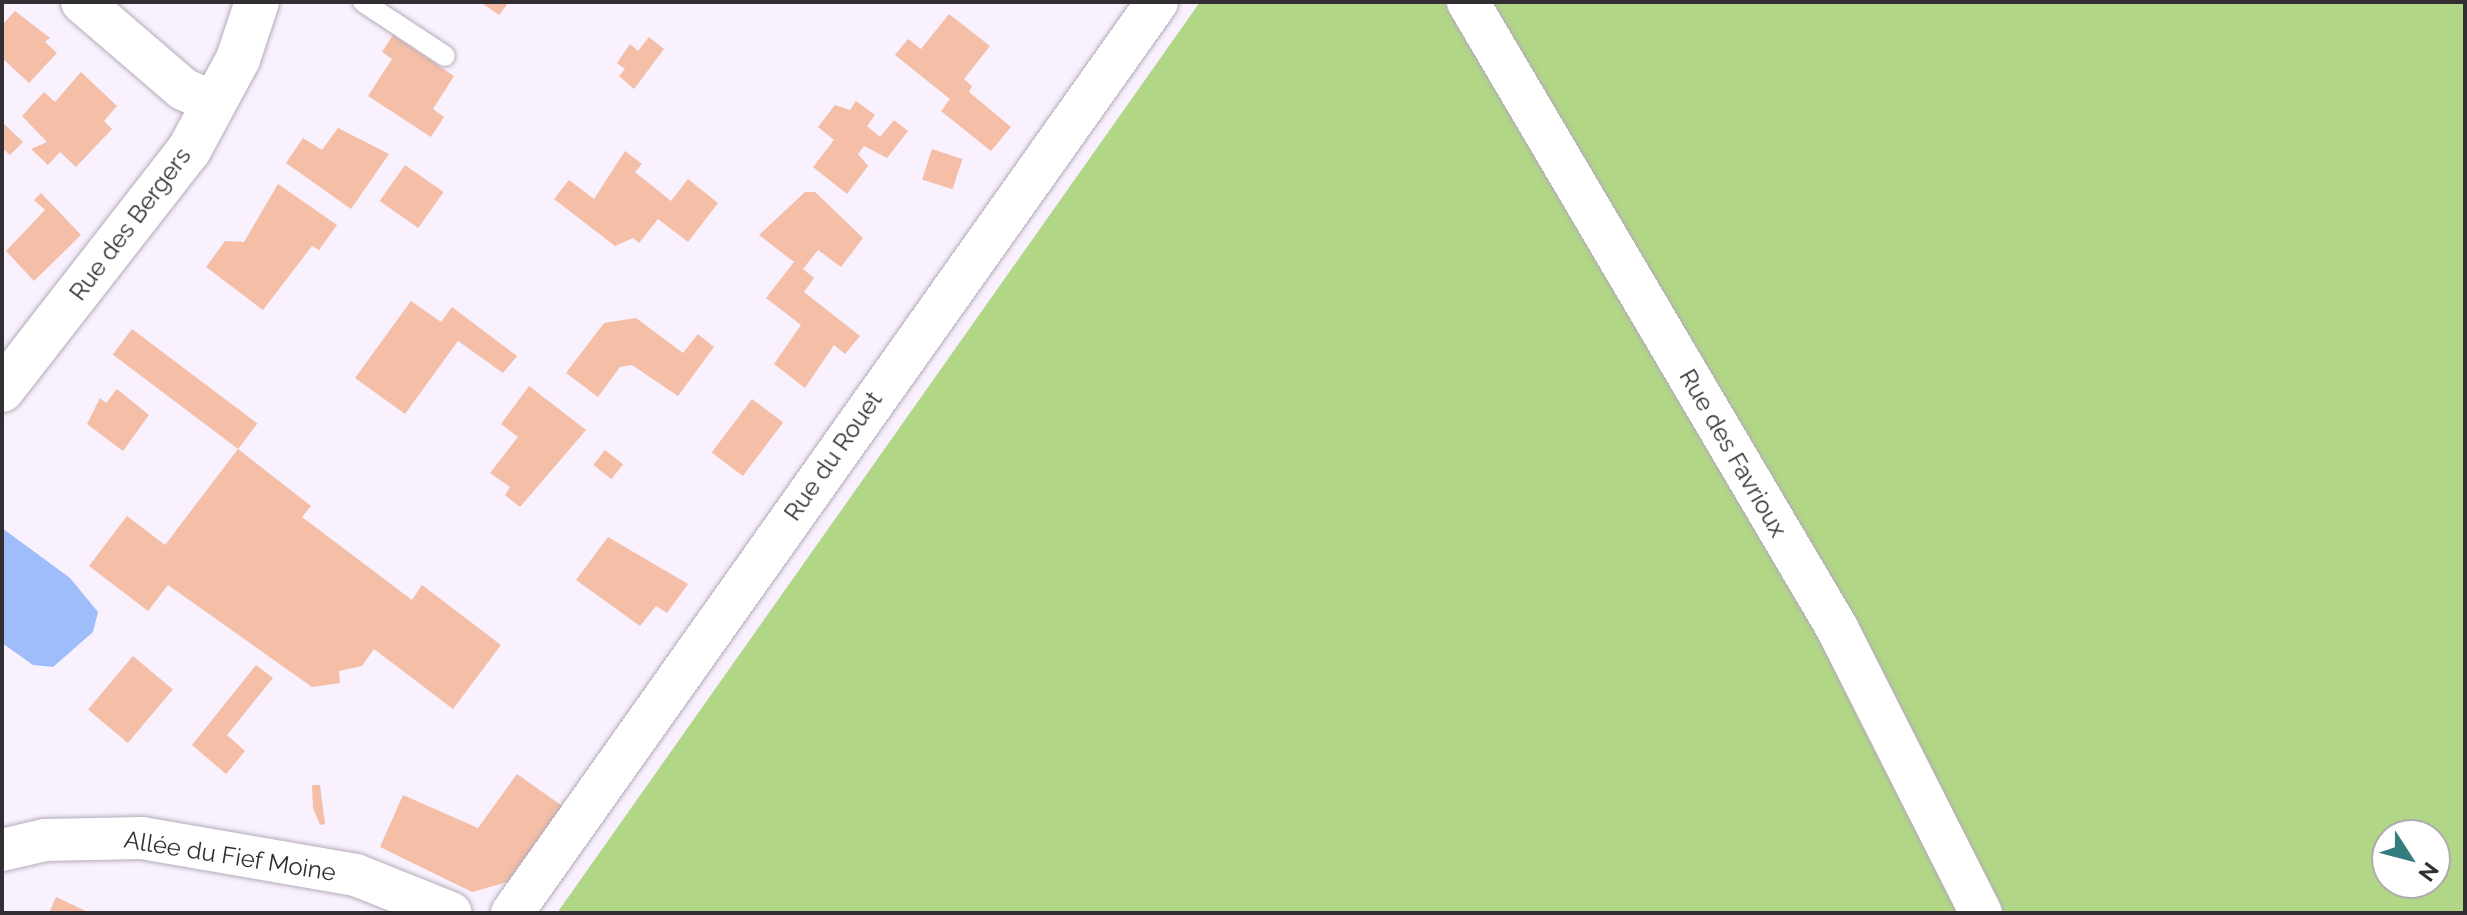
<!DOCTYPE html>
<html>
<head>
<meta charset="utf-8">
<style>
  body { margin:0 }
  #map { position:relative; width:2467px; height:915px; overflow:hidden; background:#f9f1fd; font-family:Raleway,sans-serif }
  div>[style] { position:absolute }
  .green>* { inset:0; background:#b1d786 }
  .water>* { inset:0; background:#9fbdfb }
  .building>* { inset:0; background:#f4bea7; transform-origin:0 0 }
  .roads { filter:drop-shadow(0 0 2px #b4abba) drop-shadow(0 0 2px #b4abba) }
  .service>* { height:20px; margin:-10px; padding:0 10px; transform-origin:10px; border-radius:10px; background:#fff }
  .minor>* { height:42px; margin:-21px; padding:0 21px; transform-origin:21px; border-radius:21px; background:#fff }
  .tertiary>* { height:44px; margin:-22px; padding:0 22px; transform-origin:22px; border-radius:22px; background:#fff }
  span { translate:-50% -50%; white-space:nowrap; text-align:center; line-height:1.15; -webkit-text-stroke:8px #fff; paint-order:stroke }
  .street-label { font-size:24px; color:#322e34 }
  .frame { position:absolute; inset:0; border:4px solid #322e34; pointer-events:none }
  .north { position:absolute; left:2371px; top:819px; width:80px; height:80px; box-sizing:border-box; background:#fff; border:2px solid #adabae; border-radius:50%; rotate:126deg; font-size:22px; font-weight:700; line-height:32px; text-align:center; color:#322e34 }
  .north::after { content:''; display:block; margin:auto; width:28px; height:36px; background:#347d7f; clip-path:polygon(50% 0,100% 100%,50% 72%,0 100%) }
</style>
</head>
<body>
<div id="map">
  <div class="green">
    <i style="clip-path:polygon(evenodd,1200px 2px,2465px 2px,2465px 913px,557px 913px,1200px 2px,2387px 835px,2435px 835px,2435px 883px,2387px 883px,2387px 835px)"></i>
  </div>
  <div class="water">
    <i style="clip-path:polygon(2px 528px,70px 578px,98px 612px,93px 632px,53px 667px,33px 665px,2px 643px)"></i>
  </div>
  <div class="building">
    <i style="clip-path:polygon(480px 2px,509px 2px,499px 15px)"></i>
    <i style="clip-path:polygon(15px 11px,50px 38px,45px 42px,57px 53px,29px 83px,2px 58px,2px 25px)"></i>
    <i style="clip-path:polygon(949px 14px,990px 46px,964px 79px,972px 86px,969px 92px,1011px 127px,991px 151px,941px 111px,950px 99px,895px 55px,908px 39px,921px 49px)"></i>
    <i style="clip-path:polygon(393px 35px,454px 76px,433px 109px,444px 117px,431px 137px,368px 96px,392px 59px,382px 52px)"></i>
    <i style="clip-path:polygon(649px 37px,664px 49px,634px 89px,619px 76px,625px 69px,617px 63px,630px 44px,638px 51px)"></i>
    <i style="clip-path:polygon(81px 72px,117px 106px,104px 121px,112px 129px,76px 167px,60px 152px,48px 165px,31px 149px,47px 142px,22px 116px,44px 92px,55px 102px)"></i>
    <i style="clip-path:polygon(856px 101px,875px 115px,867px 126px,880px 137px,894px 120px,908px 131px,887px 158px,864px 146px,858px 154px,868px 166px,847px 194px,813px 167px,834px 140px,818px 127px,835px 105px,850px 110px)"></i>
    <i style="clip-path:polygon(2px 122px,23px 142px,10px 155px,2px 148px)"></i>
    <i style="clip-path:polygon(338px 128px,389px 154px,351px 209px,286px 163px,303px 138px,322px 150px)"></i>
    <i style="left:932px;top:149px;width:32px;height:32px;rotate:18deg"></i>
    <i style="clip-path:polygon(625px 151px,642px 164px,635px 172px,671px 201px,688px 179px,718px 203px,688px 242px,658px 219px,639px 243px,633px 238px,615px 246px,554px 199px,569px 180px,594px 199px)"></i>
    <i style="left:405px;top:165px;width:47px;height:44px;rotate:35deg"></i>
    <i style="clip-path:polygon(278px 184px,337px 225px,319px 250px,312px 246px,263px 310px,206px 267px,225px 241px,244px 242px)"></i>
    <i style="clip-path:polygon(805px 192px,815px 192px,863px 238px,841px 267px,818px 250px,803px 269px,814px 278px,804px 292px,860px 336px,845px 354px,834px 345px,805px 388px,774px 364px,801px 325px,766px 298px,794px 262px,759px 235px)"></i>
    <i style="clip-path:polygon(41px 193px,81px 235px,34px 281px,6px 251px,45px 210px,34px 200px)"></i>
    <i style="clip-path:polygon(411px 301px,441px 322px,452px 307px,517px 356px,503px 373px,458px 341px,405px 414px,355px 378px)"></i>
    <i style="clip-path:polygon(636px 318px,683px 353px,698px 334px,714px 347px,678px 396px,632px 365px,620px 367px,598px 397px,566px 373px,604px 323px)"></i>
    <i style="left:132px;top:329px;width:157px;height:32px;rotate:37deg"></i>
    <i style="clip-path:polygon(529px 386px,586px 430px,520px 507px,505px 495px,510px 487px,490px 473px,518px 437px,501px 424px)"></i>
    <i style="clip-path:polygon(117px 389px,149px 415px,123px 451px,87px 424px,100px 398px,106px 403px)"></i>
    <i style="left:752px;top:399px;width:39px;height:67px;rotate:37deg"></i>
    <i style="clip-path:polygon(238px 449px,311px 506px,302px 517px,412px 600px,422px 585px,501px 645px,453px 709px,374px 649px,362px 666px,339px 671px,340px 683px,312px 687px,168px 585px,148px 611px,89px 566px,127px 516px,165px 545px)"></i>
    <i style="left:605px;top:450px;width:23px;height:19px;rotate:38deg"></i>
    <i style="clip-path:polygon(608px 537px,688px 584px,667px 613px,656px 606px,640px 626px,576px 580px)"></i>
    <i style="left:133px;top:656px;width:52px;height:70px;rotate:40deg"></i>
    <i style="clip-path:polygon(256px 665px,273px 678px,227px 735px,245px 751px,226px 774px,192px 745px)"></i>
    <i style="clip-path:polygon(517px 774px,565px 808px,514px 880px,472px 892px,380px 847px,403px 795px,478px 828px)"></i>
    <i style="clip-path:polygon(312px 785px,320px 785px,325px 824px,320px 825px,313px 808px)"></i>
    <i style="clip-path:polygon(56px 897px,90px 913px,49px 913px)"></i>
  </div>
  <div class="roads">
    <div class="service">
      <i style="left:363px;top:2px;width:98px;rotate:33.4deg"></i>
    </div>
    <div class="minor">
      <i style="left:82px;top:2px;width:133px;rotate:40.7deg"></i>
      <i style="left:183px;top:89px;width:35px;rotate:24deg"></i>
      <i style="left:1468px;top:2px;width:727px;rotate:59.48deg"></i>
      <i style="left:1837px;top:628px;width:319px;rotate:63.2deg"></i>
      <i style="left:2px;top:850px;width:44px;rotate:-13.1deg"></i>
      <i style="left:45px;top:840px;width:97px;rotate:-1.2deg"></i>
      <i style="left:142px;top:838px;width:217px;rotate:9.8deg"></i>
      <i style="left:356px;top:875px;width:102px;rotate:21.8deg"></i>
      <i style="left:512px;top:913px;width:1116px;rotate:-54.7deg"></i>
    </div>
    <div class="tertiary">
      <i style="left:2px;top:390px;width:304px;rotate:-52.1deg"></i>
      <i style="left:189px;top:150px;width:103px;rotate:-61.7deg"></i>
      <i style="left:238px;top:59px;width:60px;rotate:-71.6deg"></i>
    </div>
  </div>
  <div class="street-label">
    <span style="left:130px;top:224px;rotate:-53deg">Rue des Bergers</span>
    <span style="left:1733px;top:453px;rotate:60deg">Rue des Favrioux</span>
    <span style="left:833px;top:456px;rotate:-55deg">Rue du Rouet</span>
    <span style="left:230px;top:856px;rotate:9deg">Allée du Fief Moine</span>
  </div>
  <div class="frame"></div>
  <div class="north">N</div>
</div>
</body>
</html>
